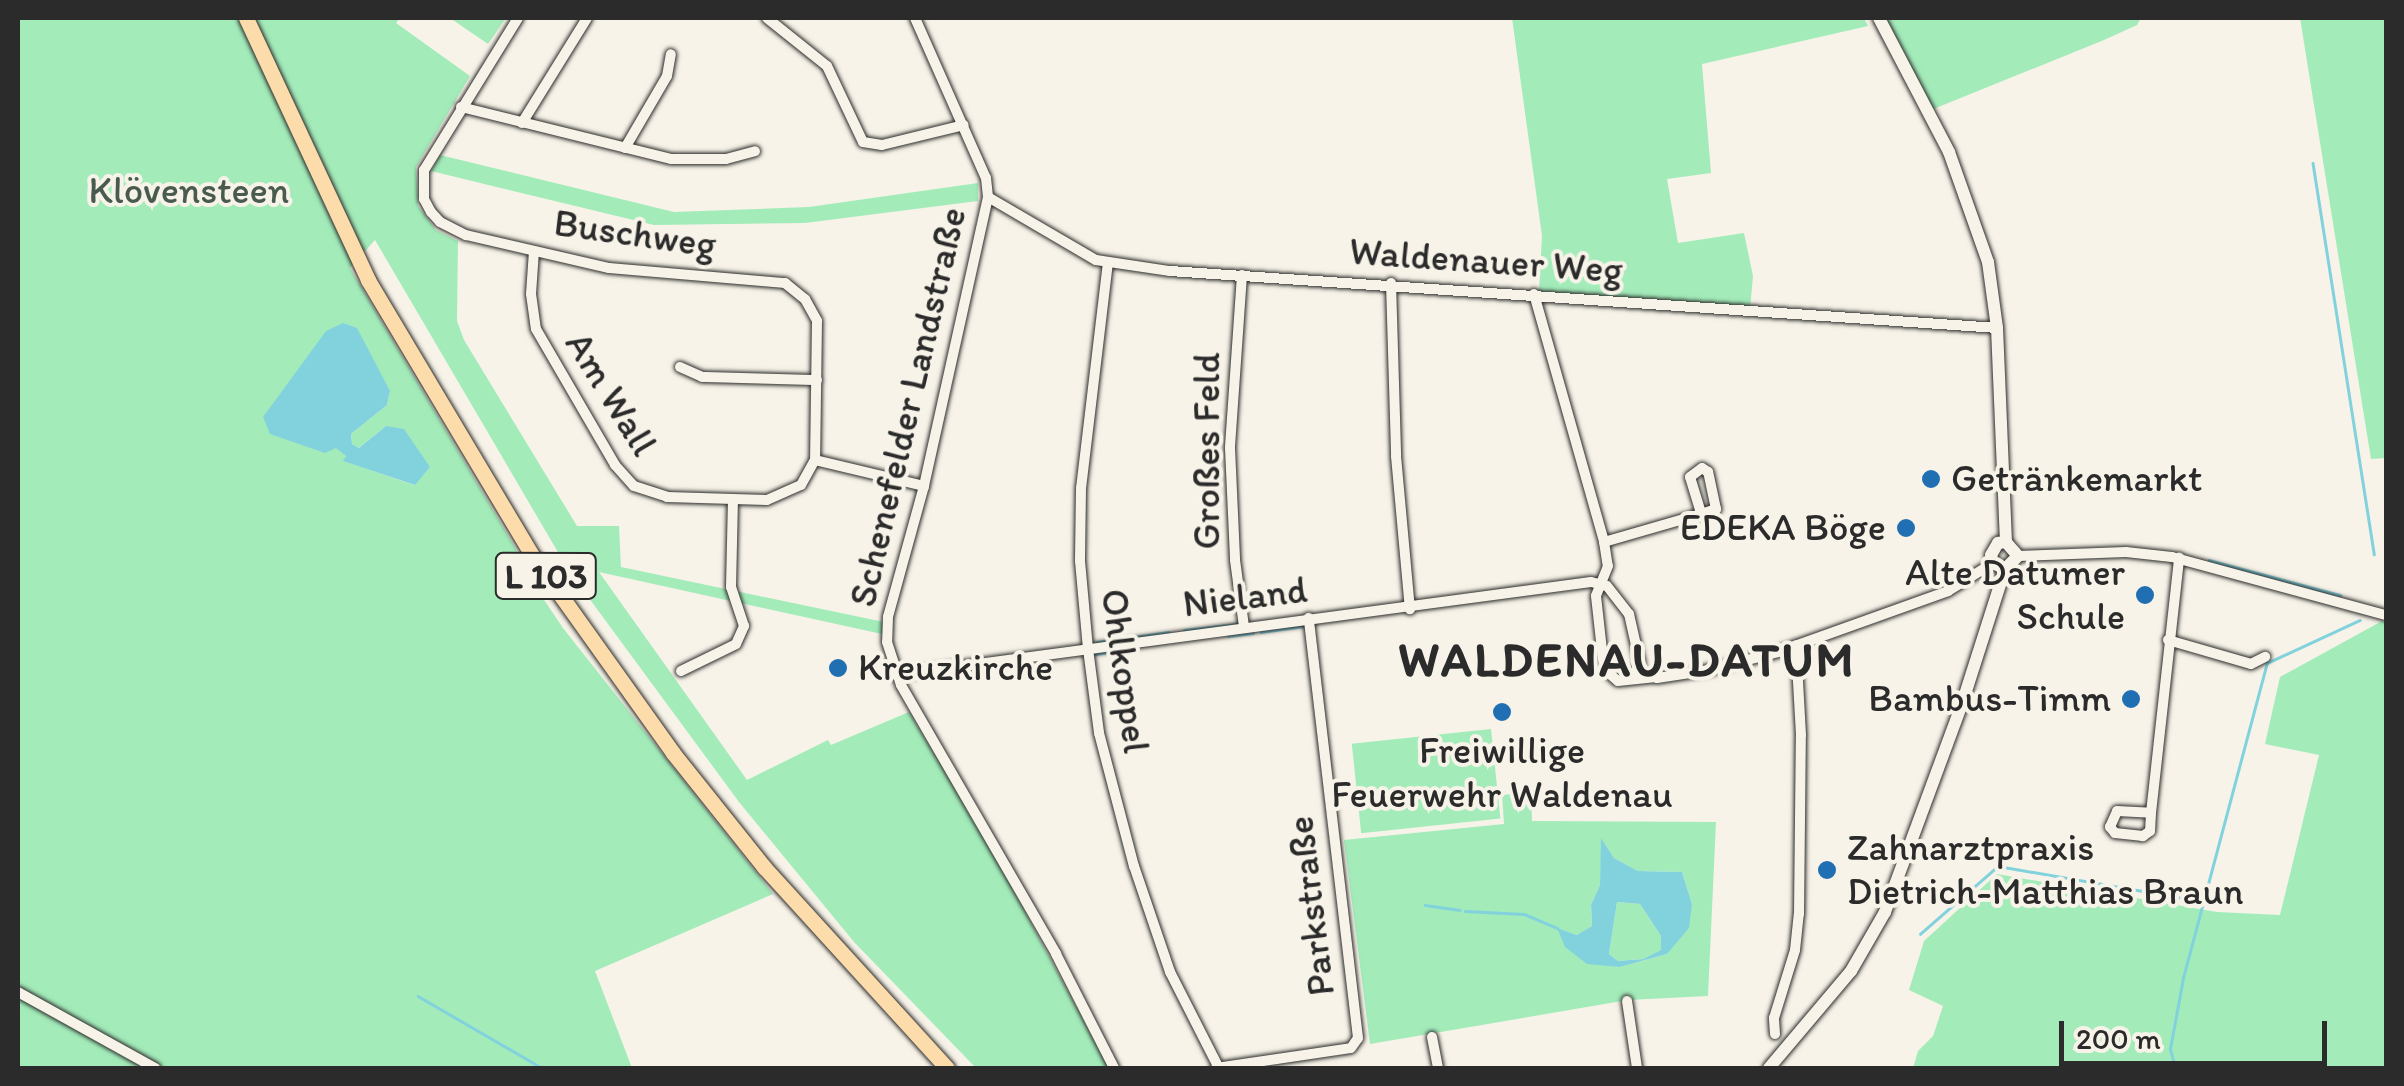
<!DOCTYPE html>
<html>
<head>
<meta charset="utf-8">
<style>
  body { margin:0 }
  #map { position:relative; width:2404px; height:1086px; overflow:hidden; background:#f7f3e8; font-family:Itim,sans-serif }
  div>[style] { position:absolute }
  .green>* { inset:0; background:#a3ecba; transform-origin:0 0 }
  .water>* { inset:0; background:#82d2de }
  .stream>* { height:2.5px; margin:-1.25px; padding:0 1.25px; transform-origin:1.25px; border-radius:1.25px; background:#82d2de }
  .roads { filter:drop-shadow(0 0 2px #2b2b2b) drop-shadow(0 0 2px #2b2b2b) }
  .minor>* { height:10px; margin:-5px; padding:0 5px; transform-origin:5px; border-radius:5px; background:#f7f3e8 }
  .tertiary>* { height:12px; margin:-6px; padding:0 6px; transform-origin:6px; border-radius:6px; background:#f7f3e8 }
  .primary>* { height:15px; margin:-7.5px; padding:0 7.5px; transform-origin:7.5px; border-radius:7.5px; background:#fddcac }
  .dots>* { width:28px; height:28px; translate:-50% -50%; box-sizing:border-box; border:5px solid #f7f3e8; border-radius:50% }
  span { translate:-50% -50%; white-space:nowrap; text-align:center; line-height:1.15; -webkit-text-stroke:8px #f7f3e8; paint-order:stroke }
  .shield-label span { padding:2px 8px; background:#f7f3e8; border:2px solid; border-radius:8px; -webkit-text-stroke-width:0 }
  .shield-label { font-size:35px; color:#2b2b2b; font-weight:700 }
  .park-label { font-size:38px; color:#495b4f }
  .street-label { font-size:38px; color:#2b2b2b }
  .poi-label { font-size:38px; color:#2b2b2b }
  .left { translate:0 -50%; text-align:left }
  .right { translate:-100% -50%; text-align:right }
  .district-label { font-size:48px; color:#2b2b2b; font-weight:700; letter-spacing:2.5px }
  .frame { position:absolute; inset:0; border:20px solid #2b2b2b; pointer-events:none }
  .scale { position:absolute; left:2059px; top:1021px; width:268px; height:45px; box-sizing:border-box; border:5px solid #2b2b2b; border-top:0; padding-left:12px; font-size:30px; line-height:35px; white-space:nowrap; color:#2b2b2b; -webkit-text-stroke:8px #f7f3e8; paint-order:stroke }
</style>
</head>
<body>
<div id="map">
  <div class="green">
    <i style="clip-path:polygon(evenodd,18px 18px,400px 18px,396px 23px,470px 76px,416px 167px,418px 206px,436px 230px,458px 241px,457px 321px,464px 340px,577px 526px,619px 526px,621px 567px,884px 622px,882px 634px,599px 572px,747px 780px,828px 740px,831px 745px,909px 712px,986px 839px,1109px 1068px,976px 1068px,854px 942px,739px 802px,569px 571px,375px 240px,350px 268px,516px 549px,520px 564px,563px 628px,773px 894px,595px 971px,632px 1068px,18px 1068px,18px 18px,390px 391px,387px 405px,351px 434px,352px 444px,359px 448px,386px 426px,430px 467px,414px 485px,344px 461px,346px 456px,336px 447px,390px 391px)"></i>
    <i style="clip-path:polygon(450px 18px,506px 18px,488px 44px)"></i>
    <i style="clip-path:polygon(1512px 18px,1864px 18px,1868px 26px,1702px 64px,1711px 173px,1667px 179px,1678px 243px,1744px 233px,1753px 276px,1750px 309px,1539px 291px,1542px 236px)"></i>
    <i style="clip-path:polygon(1882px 18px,2141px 18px,2137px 25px,2104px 40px,1931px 110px)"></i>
    <i style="clip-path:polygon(2300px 18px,2386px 18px,2386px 458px,2371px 459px)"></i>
    <i style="clip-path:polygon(440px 155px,674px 212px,809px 207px,978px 183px,978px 201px,805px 223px,654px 225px,431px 171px)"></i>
    <i style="clip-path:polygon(2382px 621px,2386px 622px,2386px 1068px,1913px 1068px,1918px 1051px,1933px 1036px,1943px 1006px,1909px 990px,1924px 941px,1997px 874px,2217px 912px,2280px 915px,2319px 755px,2265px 744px,2280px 677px)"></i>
    <i style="left:1491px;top:729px;width:90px;height:140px;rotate:84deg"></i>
    <i style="clip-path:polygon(evenodd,1531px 792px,1532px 821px,1716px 822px,1708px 996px,1628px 1000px,1370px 1044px,1344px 840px,1504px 824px,1502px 795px,1531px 792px,1602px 840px,1614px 858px,1638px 871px,1682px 872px,1692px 904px,1667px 954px,1620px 967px,1558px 929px,1578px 935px,1592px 926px,1591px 905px,1600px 885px,1602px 840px)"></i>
    <i style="clip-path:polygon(1617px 902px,1640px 904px,1661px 936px,1662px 950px,1643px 959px,1618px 961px,1609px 954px)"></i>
  </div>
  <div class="water">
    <i style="clip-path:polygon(343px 323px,357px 328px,390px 391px,387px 405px,351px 434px,352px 444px,359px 448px,386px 426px,404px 429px,430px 467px,415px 485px,343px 461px,346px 456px,336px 448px,325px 453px,270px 434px,263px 417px,326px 331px)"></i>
    <i style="clip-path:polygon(evenodd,1601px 838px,1614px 858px,1638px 871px,1682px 872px,1692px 904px,1689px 928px,1667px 954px,1620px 967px,1587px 964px,1565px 947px,1557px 928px,1577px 935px,1592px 926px,1591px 905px,1600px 885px,1601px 838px,1617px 902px,1640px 904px,1661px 936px,1661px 950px,1643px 959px,1618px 961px,1609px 954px,1617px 902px)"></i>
  </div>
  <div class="stream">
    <i style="left:2313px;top:163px;width:396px;rotate:81.1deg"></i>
    <i style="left:2209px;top:560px;width:136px;rotate:15deg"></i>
    <i style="left:1184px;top:630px;width:53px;rotate:-6.5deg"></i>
    <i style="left:1261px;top:632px;width:43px;rotate:-7.9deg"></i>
    <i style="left:1228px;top:636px;width:25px;rotate:-7deg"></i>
    <i style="left:1133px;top:637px;width:36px;rotate:-8deg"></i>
    <i style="left:1097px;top:642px;width:20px;rotate:-9deg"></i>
    <i style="left:1096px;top:654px;width:32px;rotate:-9deg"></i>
    <i style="left:1425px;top:905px;width:35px;rotate:8deg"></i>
    <i style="left:1465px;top:911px;width:59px;rotate:2.9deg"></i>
    <i style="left:1524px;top:914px;width:36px;rotate:23deg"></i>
    <i style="left:1920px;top:934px;width:103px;rotate:-41.1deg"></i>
    <i style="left:1998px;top:866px;width:205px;rotate:9.8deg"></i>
    <i style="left:418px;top:996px;width:143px;rotate:30.1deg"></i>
    <i style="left:2175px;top:1068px;width:20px;rotate:-105deg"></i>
    <i style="left:2170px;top:1049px;width:72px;rotate:-79.6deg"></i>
    <i style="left:2183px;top:978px;width:326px;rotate:-75.1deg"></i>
    <i style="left:2267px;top:663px;width:102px;rotate:-24.8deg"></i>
  </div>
  <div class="roads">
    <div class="minor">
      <i style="left:518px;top:18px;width:179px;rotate:121.7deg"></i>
      <i style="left:424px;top:170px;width:29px;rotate:90deg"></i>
      <i style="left:424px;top:199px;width:15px;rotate:62deg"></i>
      <i style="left:431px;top:212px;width:13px;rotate:48deg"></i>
      <i style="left:440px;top:222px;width:29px;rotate:27deg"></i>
      <i style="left:466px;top:235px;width:147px;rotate:13deg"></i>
      <i style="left:609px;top:268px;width:177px;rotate:4.9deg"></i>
      <i style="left:785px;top:283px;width:26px;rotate:39deg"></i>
      <i style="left:805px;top:299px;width:25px;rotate:61deg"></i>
      <i style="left:817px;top:321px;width:139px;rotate:90.8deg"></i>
      <i style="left:815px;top:460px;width:112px;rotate:13.4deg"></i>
      <i style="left:767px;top:18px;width:77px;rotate:38.7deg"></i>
      <i style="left:827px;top:66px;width:84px;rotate:64.7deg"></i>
      <i style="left:863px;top:142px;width:19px;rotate:9deg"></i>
      <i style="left:882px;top:145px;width:84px;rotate:-13.7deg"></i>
      <i style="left:915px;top:18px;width:175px;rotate:66.1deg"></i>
      <i style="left:986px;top:178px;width:19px;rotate:84deg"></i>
      <i style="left:988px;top:197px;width:296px;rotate:102.5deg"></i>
      <i style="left:924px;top:486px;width:136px;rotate:105.4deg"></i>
      <i style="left:888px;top:617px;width:25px;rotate:92deg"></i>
      <i style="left:887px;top:642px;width:45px;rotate:72deg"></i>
      <i style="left:901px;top:685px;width:310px;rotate:60deg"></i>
      <i style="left:1056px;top:954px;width:128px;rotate:63deg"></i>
      <i style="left:461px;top:107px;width:216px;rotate:13.9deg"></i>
      <i style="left:671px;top:159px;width:55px"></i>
      <i style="left:726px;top:159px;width:30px;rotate:-15deg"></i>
      <i style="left:522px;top:123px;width:123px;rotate:-58.2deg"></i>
      <i style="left:625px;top:148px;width:83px;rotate:-59.7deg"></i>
      <i style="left:667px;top:76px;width:22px;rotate:-80deg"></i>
      <i style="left:988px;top:197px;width:125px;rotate:30.3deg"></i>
      <i style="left:1096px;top:260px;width:75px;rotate:8.5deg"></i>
      <i style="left:1170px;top:271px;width:829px;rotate:3.94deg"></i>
      <i style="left:534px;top:251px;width:43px;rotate:94deg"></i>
      <i style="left:531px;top:294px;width:35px;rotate:82deg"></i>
      <i style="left:536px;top:329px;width:157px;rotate:59.8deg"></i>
      <i style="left:615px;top:465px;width:28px;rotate:48deg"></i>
      <i style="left:634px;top:486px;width:35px;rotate:18deg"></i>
      <i style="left:667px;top:497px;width:100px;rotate:1.7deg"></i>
      <i style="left:767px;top:500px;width:37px;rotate:-24deg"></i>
      <i style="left:801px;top:485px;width:29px;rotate:-61deg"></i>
      <i style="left:1108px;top:262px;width:228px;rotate:96.8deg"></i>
      <i style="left:1081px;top:488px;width:73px;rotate:90.8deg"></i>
      <i style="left:1080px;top:561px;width:88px;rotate:84.8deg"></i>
      <i style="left:1088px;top:649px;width:85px;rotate:82.5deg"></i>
      <i style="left:1099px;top:733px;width:138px;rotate:75.3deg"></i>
      <i style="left:1134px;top:866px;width:112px;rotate:71.2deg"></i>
      <i style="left:1170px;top:972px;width:108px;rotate:63deg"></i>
      <i style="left:1242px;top:275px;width:173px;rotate:94deg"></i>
      <i style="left:1230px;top:448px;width:112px;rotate:87.4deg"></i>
      <i style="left:1235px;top:560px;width:68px;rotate:82.3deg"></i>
      <i style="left:1391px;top:283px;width:173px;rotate:88.3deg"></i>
      <i style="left:1396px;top:456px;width:154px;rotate:84.8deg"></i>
      <i style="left:1534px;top:294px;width:258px;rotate:74.2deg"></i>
      <i style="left:1604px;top:542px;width:24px;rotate:81deg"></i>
      <i style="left:1608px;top:566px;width:32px;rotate:112deg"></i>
      <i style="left:1596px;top:596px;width:73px;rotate:83.7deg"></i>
      <i style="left:1604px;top:669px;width:18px;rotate:41deg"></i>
      <i style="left:1618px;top:681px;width:36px;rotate:-6deg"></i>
      <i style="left:680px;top:367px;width:24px;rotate:24deg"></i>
      <i style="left:702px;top:377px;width:115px;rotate:1.5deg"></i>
      <i style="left:1604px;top:542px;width:101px;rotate:-16.1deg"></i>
      <i style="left:1701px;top:514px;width:16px;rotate:-18deg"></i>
      <i style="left:1716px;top:509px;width:38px;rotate:-102deg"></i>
      <i style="left:1708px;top:472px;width:7px;rotate:-146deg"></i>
      <i style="left:1702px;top:468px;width:15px;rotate:143deg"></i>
      <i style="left:1690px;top:477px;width:39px;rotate:73deg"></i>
      <i style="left:2018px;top:556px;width:108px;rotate:-2.1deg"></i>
      <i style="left:2126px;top:552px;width:46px;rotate:6.2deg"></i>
      <i style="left:2172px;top:557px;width:222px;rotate:15.2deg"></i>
      <i style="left:2168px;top:640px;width:86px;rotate:16.1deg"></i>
      <i style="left:2251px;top:664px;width:16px;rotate:-27deg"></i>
      <i style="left:681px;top:671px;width:61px;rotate:-26.1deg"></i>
      <i style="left:736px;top:644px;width:20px;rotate:-66deg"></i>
      <i style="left:744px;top:626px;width:41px;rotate:-108.4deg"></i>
      <i style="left:731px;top:587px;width:88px;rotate:-88.7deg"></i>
      <i style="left:1649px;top:674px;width:9px;rotate:27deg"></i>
      <i style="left:1657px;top:678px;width:53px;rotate:-8.7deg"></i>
      <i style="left:1709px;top:670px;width:71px;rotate:-14.6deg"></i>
      <i style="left:1778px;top:652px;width:181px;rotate:-19.7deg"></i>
      <i style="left:1948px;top:591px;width:53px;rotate:-31.9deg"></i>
      <i style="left:896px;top:675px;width:701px;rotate:-7.62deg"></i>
      <i style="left:1591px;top:582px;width:16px;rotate:14deg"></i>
      <i style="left:1607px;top:586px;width:36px;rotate:52deg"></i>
      <i style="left:1629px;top:614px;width:50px;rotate:77.3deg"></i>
      <i style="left:1640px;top:663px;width:18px;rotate:117deg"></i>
      <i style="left:2117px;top:811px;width:34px;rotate:3deg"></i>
      <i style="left:2151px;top:813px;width:18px;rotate:93deg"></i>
      <i style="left:2150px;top:831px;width:9px;rotate:144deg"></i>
      <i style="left:2143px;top:836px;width:28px;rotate:-174deg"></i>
      <i style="left:2115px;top:833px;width:8px;rotate:-130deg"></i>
      <i style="left:2110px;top:827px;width:17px;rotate:-66deg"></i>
      <i style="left:2151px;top:813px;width:257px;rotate:-83.7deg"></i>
      <i style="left:18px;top:992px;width:157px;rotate:29deg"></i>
      <i style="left:1627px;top:1001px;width:68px;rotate:81.5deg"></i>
      <i style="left:1775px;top:1034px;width:16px;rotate:-94deg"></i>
      <i style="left:1774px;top:1018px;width:71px;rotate:-72.8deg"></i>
      <i style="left:1795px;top:950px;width:36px;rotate:-84deg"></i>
      <i style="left:1799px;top:914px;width:179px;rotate:-89.4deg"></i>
      <i style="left:1801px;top:735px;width:90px;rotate:-93.2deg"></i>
      <i style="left:1432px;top:1037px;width:32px;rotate:79deg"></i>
      <i style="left:1216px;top:1068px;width:136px;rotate:-8.4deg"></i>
      <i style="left:1351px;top:1048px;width:12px;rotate:-55deg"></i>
      <i style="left:1358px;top:1038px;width:423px;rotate:-96.7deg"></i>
    </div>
    <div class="tertiary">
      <i style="left:1879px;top:18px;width:151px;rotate:62.4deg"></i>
      <i style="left:1949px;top:152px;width:117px;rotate:70.5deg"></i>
      <i style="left:1988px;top:262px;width:67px;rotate:82.2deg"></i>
      <i style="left:1997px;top:328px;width:214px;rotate:87.6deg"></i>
      <i style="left:2005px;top:569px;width:13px;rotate:-153deg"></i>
      <i style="left:1993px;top:563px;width:8px;rotate:-104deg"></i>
      <i style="left:1991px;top:555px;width:14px;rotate:-60deg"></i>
      <i style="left:1998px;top:543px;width:8px;rotate:-7deg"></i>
      <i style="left:2005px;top:569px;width:18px;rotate:-45deg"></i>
      <i style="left:2018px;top:556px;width:18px;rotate:-131deg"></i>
      <i style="left:1769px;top:1068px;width:127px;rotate:-49.8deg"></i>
      <i style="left:1851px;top:971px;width:68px;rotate:-60deg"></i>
      <i style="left:1885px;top:912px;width:219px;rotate:-69.7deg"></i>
      <i style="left:1961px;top:707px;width:145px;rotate:-72.3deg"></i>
    </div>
    <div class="primary">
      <i style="left:246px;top:18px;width:289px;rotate:65deg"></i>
      <i style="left:368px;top:280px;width:324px;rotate:59.2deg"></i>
      <i style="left:534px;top:558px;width:239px;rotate:54.5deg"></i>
      <i style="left:673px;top:753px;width:146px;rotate:51.4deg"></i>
      <i style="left:764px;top:867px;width:272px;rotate:47.7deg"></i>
    </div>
  </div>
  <div class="dots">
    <i style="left:1931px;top:479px;background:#1f6fb2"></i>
    <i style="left:1906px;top:528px;background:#1f6fb2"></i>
    <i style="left:2145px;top:595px;background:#1f6fb2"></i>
    <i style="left:838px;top:668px;background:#1f6fb2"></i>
    <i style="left:2131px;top:699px;background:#1f6fb2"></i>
    <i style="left:1502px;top:712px;background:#1f6fb2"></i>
    <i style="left:1827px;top:870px;background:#1f6fb2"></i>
  </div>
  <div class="shield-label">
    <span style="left:546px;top:576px">L 103</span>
  </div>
  <div class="park-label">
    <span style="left:189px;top:191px">Klövensteen</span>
  </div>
  <div class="street-label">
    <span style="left:635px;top:234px;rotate:8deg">Buschweg</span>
    <span style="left:1486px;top:261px;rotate:4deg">Waldenauer Weg</span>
    <span style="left:611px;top:394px;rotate:58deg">Am Wall</span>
    <span style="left:908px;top:407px;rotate:-77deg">Schenefelder Landstraße</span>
    <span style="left:1207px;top:451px;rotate:-90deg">Großes Feld</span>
    <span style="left:1245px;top:597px;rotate:-7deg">Nieland</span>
    <span style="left:1125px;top:671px;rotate:82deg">Ohlkoppel</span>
    <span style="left:1311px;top:906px;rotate:-97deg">Parkstraße</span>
  </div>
  <div class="poi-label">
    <span class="left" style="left:1951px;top:479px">Getränkemarkt</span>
    <span class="right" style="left:1886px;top:528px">EDEKA Böge</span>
    <span class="right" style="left:2125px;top:595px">Alte Datumer<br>Schule</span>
    <span class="left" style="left:858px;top:668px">Kreuzkirche</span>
    <span class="right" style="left:2111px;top:699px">Bambus-Timm</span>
    <span style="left:1502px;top:773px">Freiwillige<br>Feuerwehr Waldenau</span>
    <span class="left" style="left:1847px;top:870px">Zahnarztpraxis<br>Dietrich-Matthias Braun</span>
  </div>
  <div class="district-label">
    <span style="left:1627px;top:660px">WALDENAU-DATUM</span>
  </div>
  <div class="frame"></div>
  <div class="scale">200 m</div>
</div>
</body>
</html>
